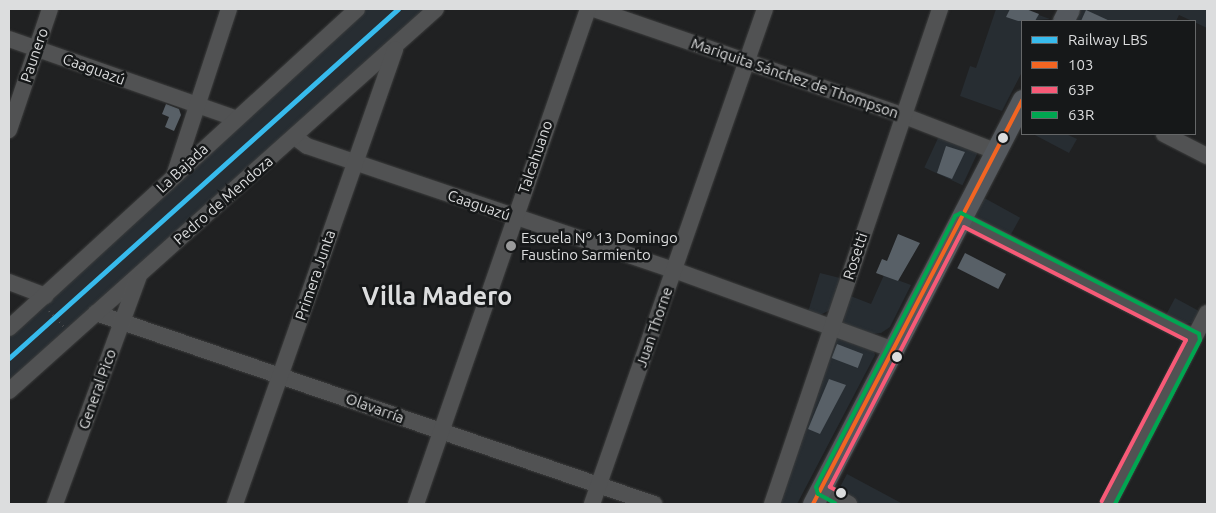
<!DOCTYPE html>
<html>
<head>
<meta charset="utf-8">
<style>
  body { margin:0 }
  #map { position:relative; width:1216px; height:513px; overflow:hidden; background:#202122; font-family:Ubuntu,sans-serif }
  div>[style] { position:absolute }
  .built>* { inset:0; background:#272d32; transform-origin:0 0 }
  .building>* { inset:0; background:#586067; transform-origin:0 0 }
  .path>* { height:2px; margin-top:-1px; transform-origin:0; background:repeating-linear-gradient(90deg,#515253 0 1px,transparent 0 5px) }
  .roads { filter:drop-shadow(0 0 1px #3c3d3d) drop-shadow(0 0 1px #3c3d3d) }
  .minor>* { height:16px; margin:-8px; padding:0 8px; transform-origin:8px; border-radius:8px; background:#515253 }
  .major>* { height:21px; margin:-10.5px; padding:0 10.5px; transform-origin:10.5px; border-radius:10.5px; background:#54585d }
  .bus-1>* { height:4px; margin:-2px; padding:0 2px; transform-origin:2px; border-radius:2px; background:#f26522 }
  .bus-2>* { height:4px; margin:-2px; padding:0 2px; transform-origin:2px; border-radius:2px; background:#f75a77 }
  .bus-3>* { height:4px; margin:-2px; padding:0 2px; transform-origin:2px; border-radius:2px; background:#00a651 }
  .rail-1>* { height:5px; margin:-2.5px; padding:0 2.5px; transform-origin:2.5px; border-radius:2.5px; background:#37bbed }
  .dots>* { width:14px; height:14px; translate:-50% -50%; box-sizing:border-box; border:2px solid #161819; border-radius:50% }
  span { translate:-50% -50%; white-space:nowrap; text-align:center; line-height:1.15; -webkit-text-stroke:5px #161819; paint-order:stroke }
  .street-label { font-size:15px; color:#dcddde }
  .poi-label { font-size:15px; color:#dcddde }
  .left { translate:0 -50%; text-align:left }
  .town-label { font-size:25px; color:#dcddde; font-weight:700 }
  .frame { position:absolute; inset:0; border:10px solid #dcddde; pointer-events:none }
  .legend { position:absolute; left:1021px; top:20px; width:175px; height:115px; box-sizing:border-box; background:#161819; border:1px solid #656768; margin:0; padding:6px 9px; list-style:none; font-size:15px; color:#dcddde }
  .legend li { display:flex; align-items:center; gap:10px; height:25px }
  .legend b { width:25px; border:1px solid #656768 }
</style>
</head>
<body>
<div id="map">
  <div class="built">
    <i style="clip-path:polygon(366px 9px,426px 9px,9px 384px,9px 332px)"></i>
    <i style="clip-path:polygon(996px 9px,1022px 9px,1050px 19px,1022px 21px,1022px 72px,1002px 111px,960px 96px,970px 66px,976px 68px)"></i>
    <i style="clip-path:polygon(1076px 9px,1207px 9px,1207px 28px,1179px 15px,1176px 21px,1070px 21px)"></i>
    <i style="left:940px;top:134px;width:42px;height:37px;rotate:25deg"></i>
    <i style="clip-path:polygon(1033px 134px,1066px 134px,1077px 139px,1069px 153px)"></i>
    <i style="left:979px;top:195px;width:47px;height:21px;rotate:29deg"></i>
    <i style="clip-path:polygon(820px 273px,840px 278px,830px 310px,818px 316px,808px 312px)"></i>
    <i style="clip-path:polygon(884px 275px,911px 285px,890px 327px,881px 333px,871px 334px,843px 323px,848px 295px,871px 304px)"></i>
    <i style="clip-path:polygon(1175px 298px,1199px 311px,1192px 323px,1183px 324px,1166px 315px)"></i>
    <i style="clip-path:polygon(837px 336px,873px 349px,875px 355px,797px 504px,775px 504px)"></i>
    <i style="clip-path:polygon(847px 474px,903px 504px,831px 504px)"></i>
  </div>
  <div class="building">
    <i style="clip-path:polygon(1010px 9px,1026px 9px,1039px 14px,1035px 21px,1018px 21px,1006px 17px)"></i>
    <i style="clip-path:polygon(1086px 10px,1110px 21px,1081px 21px)"></i>
    <i style="clip-path:polygon(166px 104px,179px 109px,181px 115px,174px 131px,165px 127px,169px 117px,162px 114px)"></i>
    <i style="clip-path:polygon(946px 146px,965px 152px,952px 179px,937px 173px)"></i>
    <i style="clip-path:polygon(898px 234px,920px 243px,898px 281px,876px 273px,882px 259px,887px 261px)"></i>
    <i style="left:965px;top:253px;width:46px;height:17px;rotate:27deg"></i>
    <i style="left:837px;top:344px;width:28px;height:15px;rotate:21deg"></i>
    <i style="clip-path:polygon(829px 379px,846px 385px,820px 434px,808px 429px)"></i>
  </div>
  <div class="path">
    <i style="left:49px;top:311px;width:21px;rotate:47deg"></i>
  </div>
  <div class="roads">
    <div class="minor">
      <i style="left:594px;top:9px;width:326px;rotate:19deg"></i>
      <i style="left:902px;top:115px;width:100px;rotate:21.2deg"></i>
      <i style="left:9px;top:39px;width:239px;rotate:19.3deg"></i>
      <i style="left:9px;top:130px;width:128px;rotate:-71.3deg"></i>
      <i style="left:1164px;top:134px;width:48px;rotate:27.1deg"></i>
      <i style="left:295px;top:137px;width:15px;rotate:37deg"></i>
      <i style="left:307px;top:146px;width:387px;rotate:18.7deg"></i>
      <i style="left:674px;top:270px;width:231px;rotate:20deg"></i>
      <i style="left:175px;top:173px;width:173px;rotate:-71.8deg"></i>
      <i style="left:961px;top:219px;width:261px;rotate:26.9deg"></i>
      <i style="left:9px;top:282px;width:39px;rotate:21deg"></i>
      <i style="left:96px;top:313px;width:590px;rotate:18.9deg"></i>
      <i style="left:9px;top:328px;width:472px;rotate:-42.5deg"></i>
      <i style="left:9px;top:391px;width:573px;rotate:-41.82deg"></i>
      <i style="left:822px;top:489px;width:31px;rotate:29deg"></i>
      <i style="left:55px;top:504px;width:243px;rotate:-69.8deg"></i>
      <i style="left:235px;top:504px;width:482px;rotate:-70.6deg"></i>
      <i style="left:416px;top:504px;width:524px;rotate:-70.84deg"></i>
      <i style="left:592px;top:504px;width:524px;rotate:-70.74deg"></i>
      <i style="left:772px;top:504px;width:523px;rotate:-71.25deg"></i>
      <i style="left:1108px;top:504px;width:215px;rotate:-62.6deg"></i>
    </div>
    <div class="major">
      <i style="left:1063px;top:21px;width:13px;rotate:-63deg"></i>
      <i style="left:813px;top:504px;width:455px;rotate:-62.6deg"></i>
    </div>
  </div>
  <div class="bus-1">
    <i style="left:813px;top:504px;width:455px;rotate:-62.6deg"></i>
  </div>
  <div class="bus-2">
    <i style="left:841px;top:493px;width:13px;rotate:-151deg"></i>
    <i style="left:830px;top:487px;width:292px;rotate:-62.7deg"></i>
    <i style="left:964px;top:227px;width:249px;rotate:27deg"></i>
    <i style="left:1186px;top:340px;width:182px;rotate:117.6deg"></i>
  </div>
  <div class="bus-3">
    <i style="left:835px;top:503px;width:19px;rotate:-152deg"></i>
    <i style="left:818px;top:494px;width:7px;rotate:-106deg"></i>
    <i style="left:816px;top:487px;width:305px;rotate:-62.8deg"></i>
    <i style="left:955px;top:216px;width:7px;rotate:-27deg"></i>
    <i style="left:961px;top:213px;width:267px;rotate:26.9deg"></i>
    <i style="left:1199px;top:334px;width:6px;rotate:81deg"></i>
    <i style="left:1200px;top:340px;width:185px;rotate:117.4deg"></i>
  </div>
  <div class="rail-1">
    <i style="left:9px;top:358px;width:523px;rotate:-41.9deg"></i>
  </div>
  <div class="dots">
    <i style="left:1003px;top:138px;background:#dcddde"></i>
    <i style="left:511px;top:246px;background:#9a9b9c"></i>
    <i style="left:897px;top:357px;background:#dcddde"></i>
    <i style="left:841px;top:493px;background:#dcddde"></i>
  </div>
  <div class="street-label">
    <span style="left:34px;top:55px;rotate:-71deg">Paunero</span>
    <span style="left:94px;top:69px;rotate:20deg">Caaguazú</span>
    <span style="left:795px;top:78px;rotate:19deg">Mariquita Sánchez de Thompson</span>
    <span style="left:535px;top:157px;rotate:-71deg">Talcahuano</span>
    <span style="left:182px;top:168px;rotate:-43deg">La Bajada</span>
    <span style="left:223px;top:200px;rotate:-41deg">Pedro de Mendoza</span>
    <span style="left:479px;top:205px;rotate:19deg">Caaguazú</span>
    <span style="left:855px;top:256px;rotate:-72deg">Rosetti</span>
    <span style="left:315px;top:275px;rotate:-71deg">Primera Junta</span>
    <span style="left:654px;top:327px;rotate:-71deg">Juan Thorne</span>
    <span style="left:97px;top:389px;rotate:-70deg">General Pico</span>
    <span style="left:375px;top:408px;rotate:20deg">Olavarría</span>
  </div>
  <div class="poi-label">
    <span class="left" style="left:521px;top:246px">Escuela Nº 13 Domingo<br>Faustino Sarmiento</span>
  </div>
  <div class="town-label">
    <span style="left:437px;top:296px">Villa Madero</span>
  </div>
  <div class="frame"></div>
  <ul class="legend">
  <li><b style="height:6px;background:#37bbed"></b>Railway LBS</li>
  <li><b style="height:6px;background:#f26522"></b>103</li>
  <li><b style="height:6px;background:#f75a77"></b>63P</li>
  <li><b style="height:6px;background:#00a651"></b>63R</li>
  </ul>
</div>
</body>
</html>
